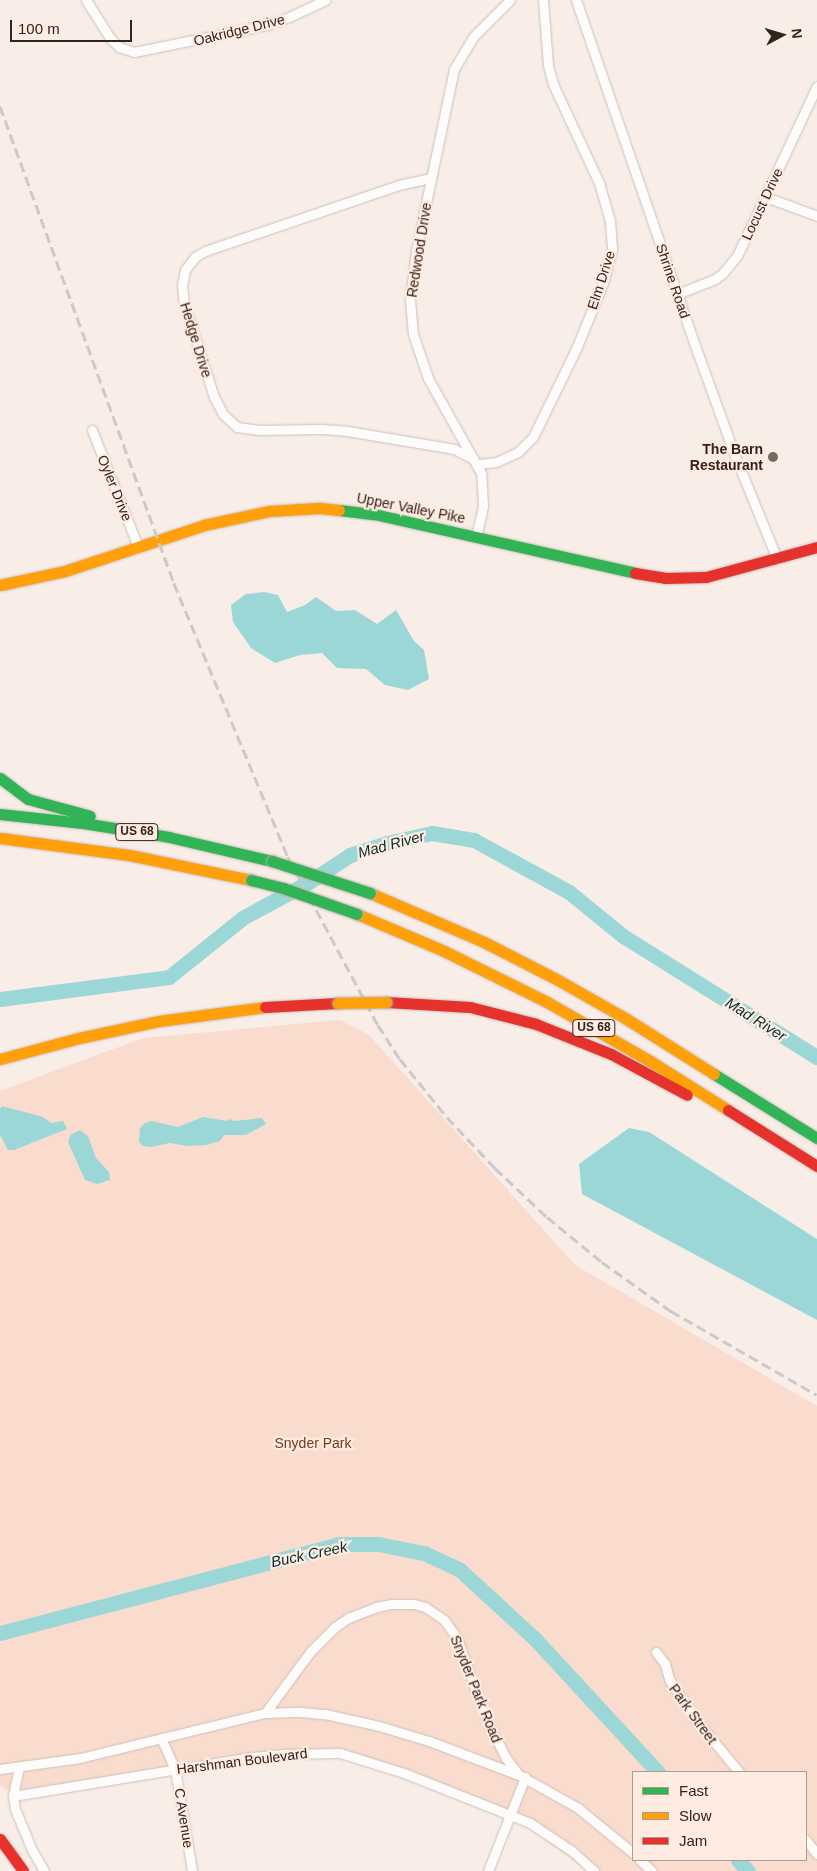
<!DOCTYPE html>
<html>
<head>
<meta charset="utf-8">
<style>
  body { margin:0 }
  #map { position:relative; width:817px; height:1871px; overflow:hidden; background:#f8ede7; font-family:Arial,sans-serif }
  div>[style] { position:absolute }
  .green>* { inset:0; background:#f9dcce }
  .water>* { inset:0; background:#9cd7d8 }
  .river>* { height:15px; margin:-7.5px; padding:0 7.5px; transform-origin:7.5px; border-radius:7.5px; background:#9cd7d8 }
  .roads { filter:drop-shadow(0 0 1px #cbc0ba) drop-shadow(0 0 1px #cbc0ba) }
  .street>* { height:9px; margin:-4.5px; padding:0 4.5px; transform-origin:4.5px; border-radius:4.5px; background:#fefcfb }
  .fast>* { height:11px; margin:-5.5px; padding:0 5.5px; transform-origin:5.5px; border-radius:5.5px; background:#30b455 }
  .slow>* { height:11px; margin:-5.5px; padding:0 5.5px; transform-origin:5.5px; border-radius:5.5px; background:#ff9f0a }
  .jam>* { height:11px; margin:-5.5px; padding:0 5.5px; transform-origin:5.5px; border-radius:5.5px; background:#e5322d }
  .rail>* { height:2.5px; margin-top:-1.25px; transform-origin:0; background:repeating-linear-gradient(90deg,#cdc9c8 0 10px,transparent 0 15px) }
  .bridges { filter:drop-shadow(0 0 1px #bfaea5) drop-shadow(0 0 1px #bfaea5) }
  .fast-bridge>* { height:11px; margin:-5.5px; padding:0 5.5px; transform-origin:5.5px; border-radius:5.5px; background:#30b455 }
  .slow-bridge>* { height:11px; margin:-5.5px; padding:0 5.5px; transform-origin:5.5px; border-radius:5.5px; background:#ff9f0a }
  .dots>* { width:14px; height:14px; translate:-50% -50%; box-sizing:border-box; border:2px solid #ffebe0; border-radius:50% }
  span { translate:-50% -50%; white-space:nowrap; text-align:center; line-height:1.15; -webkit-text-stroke:4.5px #ffebe0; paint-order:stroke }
  .shield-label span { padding:1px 4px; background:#ffebe0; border:1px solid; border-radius:4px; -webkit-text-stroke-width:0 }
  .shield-label { font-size:12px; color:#30241d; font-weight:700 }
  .street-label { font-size:14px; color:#30241d }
  .poi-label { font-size:14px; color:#30241d; font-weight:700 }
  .right { translate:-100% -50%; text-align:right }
  .park-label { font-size:14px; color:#743a17 }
  .water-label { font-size:15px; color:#023032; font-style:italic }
  .legend { position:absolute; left:632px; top:1771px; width:175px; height:90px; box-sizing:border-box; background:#ffebe0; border:1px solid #ac9b92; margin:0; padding:6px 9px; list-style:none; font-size:15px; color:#30241d }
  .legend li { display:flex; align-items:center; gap:10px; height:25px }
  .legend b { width:25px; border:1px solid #ac9b92 }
  .north { position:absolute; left:757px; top:10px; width:50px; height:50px; -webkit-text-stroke:4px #ffebe0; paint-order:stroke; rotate:84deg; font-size:14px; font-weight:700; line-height:20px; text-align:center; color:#30241d }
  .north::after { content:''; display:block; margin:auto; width:18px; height:22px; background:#30241d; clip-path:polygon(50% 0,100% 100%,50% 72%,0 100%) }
  .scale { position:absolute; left:10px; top:20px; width:122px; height:22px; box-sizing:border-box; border:2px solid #30241d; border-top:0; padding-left:6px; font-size:15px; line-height:18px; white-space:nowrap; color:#30241d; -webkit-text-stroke:4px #ffebe0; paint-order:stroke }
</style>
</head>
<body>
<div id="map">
  <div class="green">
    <i style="clip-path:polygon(evenodd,340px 1020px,369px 1035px,575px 1265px,817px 1406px,817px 1871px,587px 1871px,510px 1814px,353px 1755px,252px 1757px,14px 1794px,0 1786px,0 1091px,143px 1038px,340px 1020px,633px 1772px,806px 1772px,806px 1860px,633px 1860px,633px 1772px)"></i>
  </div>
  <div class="water">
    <i style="clip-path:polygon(264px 592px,278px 595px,287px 612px,305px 605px,316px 597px,336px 611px,355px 610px,377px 624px,396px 610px,414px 641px,424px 650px,429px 679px,408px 690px,385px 685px,366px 669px,337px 668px,322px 653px,300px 655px,275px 663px,251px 648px,233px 622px,231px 605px,246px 594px)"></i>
    <i style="clip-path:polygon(2px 1106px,43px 1117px,51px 1123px,63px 1121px,67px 1129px,14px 1150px,8px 1150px,0 1135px,0 1109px)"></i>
    <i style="clip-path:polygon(203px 1117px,227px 1121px,230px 1119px,234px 1121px,262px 1118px,266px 1124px,246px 1135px,224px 1135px,220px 1141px,206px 1145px,188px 1146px,170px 1143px,150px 1147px,143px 1146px,139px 1142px,140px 1128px,145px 1123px,152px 1121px,178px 1127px)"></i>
    <i style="clip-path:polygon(629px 1128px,649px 1132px,817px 1239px,817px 1320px,582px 1194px,579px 1164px)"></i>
    <i style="clip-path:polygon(80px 1130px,88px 1136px,96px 1158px,109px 1172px,110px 1180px,97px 1184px,85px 1180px,68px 1142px,71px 1134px)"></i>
  </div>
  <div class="river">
    <i style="left:0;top:999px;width:170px;rotate:-7.4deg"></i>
    <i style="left:169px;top:977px;width:96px;rotate:-38.7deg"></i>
    <i style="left:244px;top:917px;width:74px;rotate:-28.3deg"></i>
    <i style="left:309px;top:882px;width:49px;rotate:-33.4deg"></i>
    <i style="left:350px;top:855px;width:39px;rotate:-18deg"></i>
    <i style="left:387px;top:843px;width:46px;rotate:-12.5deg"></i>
    <i style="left:432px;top:833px;width:43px;rotate:9.5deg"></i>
    <i style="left:474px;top:840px;width:108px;rotate:28.7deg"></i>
    <i style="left:569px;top:892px;width:70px;rotate:39.2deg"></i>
    <i style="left:623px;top:936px;width:229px;rotate:32deg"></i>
    <i style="left:0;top:1633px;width:351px;rotate:-14.7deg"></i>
    <i style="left:340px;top:1544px;width:38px"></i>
    <i style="left:378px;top:1544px;width:47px;rotate:11.1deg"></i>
    <i style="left:424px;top:1553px;width:40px;rotate:25deg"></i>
    <i style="left:460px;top:1570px;width:103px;rotate:42.6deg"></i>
    <i style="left:536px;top:1640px;width:180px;rotate:47.3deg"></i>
    <i style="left:738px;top:1860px;width:15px;rotate:48deg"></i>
  </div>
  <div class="roads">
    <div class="street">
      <i style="left:86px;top:0;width:45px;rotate:57.7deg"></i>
      <i style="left:110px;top:38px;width:13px;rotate:45deg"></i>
      <i style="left:119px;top:47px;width:16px;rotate:18deg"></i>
      <i style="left:134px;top:52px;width:136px;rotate:-11.5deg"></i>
      <i style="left:267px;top:25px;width:23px;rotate:-20deg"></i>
      <i style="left:289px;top:17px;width:40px;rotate:-25deg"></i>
      <i style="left:576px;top:0;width:371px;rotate:71deg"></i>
      <i style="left:697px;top:351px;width:112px;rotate:70.1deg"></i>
      <i style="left:735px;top:456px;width:111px;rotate:67.8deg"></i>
      <i style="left:431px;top:178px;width:33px;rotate:168deg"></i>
      <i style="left:399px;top:185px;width:205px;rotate:161.2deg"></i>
      <i style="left:205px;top:251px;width:12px;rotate:149deg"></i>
      <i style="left:195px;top:257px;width:16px;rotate:128deg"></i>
      <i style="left:185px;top:270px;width:15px;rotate:101deg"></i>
      <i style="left:182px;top:285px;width:18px;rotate:84deg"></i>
      <i style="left:184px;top:303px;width:99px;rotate:72.3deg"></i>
      <i style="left:214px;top:397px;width:19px;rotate:62deg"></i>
      <i style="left:223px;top:414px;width:19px;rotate:43deg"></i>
      <i style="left:237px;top:427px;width:22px;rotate:8deg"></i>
      <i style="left:259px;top:430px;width:62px;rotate:-0.9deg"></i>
      <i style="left:321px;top:429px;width:26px;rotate:4deg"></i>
      <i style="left:347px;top:431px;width:109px;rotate:9.5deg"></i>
      <i style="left:454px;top:449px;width:22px;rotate:27deg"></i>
      <i style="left:766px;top:197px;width:54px;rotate:20.4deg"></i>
      <i style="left:677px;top:294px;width:41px;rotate:-21.5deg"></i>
      <i style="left:715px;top:279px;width:10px;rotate:-37deg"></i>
      <i style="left:723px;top:273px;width:22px;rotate:-51deg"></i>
      <i style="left:737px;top:256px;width:188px;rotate:-64.8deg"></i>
      <i style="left:92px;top:430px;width:126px;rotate:68.5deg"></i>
      <i style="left:478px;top:464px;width:18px;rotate:-6deg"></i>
      <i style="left:496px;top:462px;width:24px;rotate:-24deg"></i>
      <i style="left:518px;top:452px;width:21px;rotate:-45deg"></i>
      <i style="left:533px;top:437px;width:98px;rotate:-64deg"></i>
      <i style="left:576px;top:349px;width:71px;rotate:-67.8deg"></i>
      <i style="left:603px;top:283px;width:35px;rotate:-75deg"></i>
      <i style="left:612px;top:249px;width:28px;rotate:-94deg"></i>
      <i style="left:610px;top:221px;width:37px;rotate:-106deg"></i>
      <i style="left:600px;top:185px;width:111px;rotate:-115deg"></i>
      <i style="left:553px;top:84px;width:20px;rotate:-105deg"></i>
      <i style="left:548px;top:65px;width:65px;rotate:-94.4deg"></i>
      <i style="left:476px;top:537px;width:32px;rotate:-77deg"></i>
      <i style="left:483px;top:506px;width:33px;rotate:-93deg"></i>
      <i style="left:481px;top:473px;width:109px;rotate:-119.2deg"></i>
      <i style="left:428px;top:378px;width:46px;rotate:-108.8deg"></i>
      <i style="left:413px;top:334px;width:36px;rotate:-95deg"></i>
      <i style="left:410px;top:298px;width:47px;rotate:-82.7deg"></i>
      <i style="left:416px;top:251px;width:186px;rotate:-78.2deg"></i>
      <i style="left:454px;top:69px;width:37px;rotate:-59deg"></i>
      <i style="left:473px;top:37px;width:52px;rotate:-45deg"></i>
      <i style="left:656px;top:1652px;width:15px;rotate:53deg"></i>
      <i style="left:665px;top:1664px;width:16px;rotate:75deg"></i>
      <i style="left:669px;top:1679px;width:43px;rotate:57.4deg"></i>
      <i style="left:692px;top:1715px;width:74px;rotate:50.5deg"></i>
      <i style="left:265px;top:1713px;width:76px;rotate:-53.6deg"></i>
      <i style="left:310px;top:1652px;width:35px;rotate:-45deg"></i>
      <i style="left:335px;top:1627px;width:16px;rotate:-35deg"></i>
      <i style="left:348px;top:1618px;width:30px;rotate:-21deg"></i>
      <i style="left:376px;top:1607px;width:15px;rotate:-11deg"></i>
      <i style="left:391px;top:1604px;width:23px"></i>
      <i style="left:414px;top:1604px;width:11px;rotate:15deg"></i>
      <i style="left:425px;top:1607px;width:23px;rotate:34deg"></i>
      <i style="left:444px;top:1620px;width:22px;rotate:54deg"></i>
      <i style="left:457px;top:1638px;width:86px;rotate:70.3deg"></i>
      <i style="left:486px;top:1719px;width:44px;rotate:62.9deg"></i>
      <i style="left:506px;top:1758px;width:20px;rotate:53deg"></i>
      <i style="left:161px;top:1738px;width:34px;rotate:66deg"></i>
      <i style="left:175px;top:1769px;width:103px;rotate:80.5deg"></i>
      <i style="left:19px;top:1767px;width:30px;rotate:102deg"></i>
      <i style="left:13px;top:1796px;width:13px;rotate:81deg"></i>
      <i style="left:15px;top:1809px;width:44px;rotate:67.5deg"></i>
      <i style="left:32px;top:1850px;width:24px;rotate:60deg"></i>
      <i style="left:0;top:1769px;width:81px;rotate:-7.8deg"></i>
      <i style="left:80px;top:1758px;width:190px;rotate:-13.7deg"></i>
      <i style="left:265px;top:1713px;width:35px;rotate:-2deg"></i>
      <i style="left:300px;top:1712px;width:25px;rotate:5deg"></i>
      <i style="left:325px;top:1714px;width:55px;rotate:12.5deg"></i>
      <i style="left:379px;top:1726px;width:52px;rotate:16.7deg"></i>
      <i style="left:429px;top:1741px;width:96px;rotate:20.7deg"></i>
      <i style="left:519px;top:1775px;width:68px;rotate:29.2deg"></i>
      <i style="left:578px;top:1808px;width:71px;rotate:39.3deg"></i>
      <i style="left:13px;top:1796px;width:242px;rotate:-9.3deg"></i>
      <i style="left:252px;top:1757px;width:32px;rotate:-5deg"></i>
      <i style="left:284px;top:1754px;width:56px;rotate:-1deg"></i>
      <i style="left:340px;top:1753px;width:67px;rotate:17.4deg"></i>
      <i style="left:404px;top:1773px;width:136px;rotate:21.6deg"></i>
      <i style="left:530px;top:1823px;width:50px;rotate:33.7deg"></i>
      <i style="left:572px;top:1851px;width:30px;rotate:42deg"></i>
      <i style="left:806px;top:1840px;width:18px;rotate:52deg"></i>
      <i style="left:640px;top:1860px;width:16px;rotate:43deg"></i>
      <i style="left:488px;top:1871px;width:101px;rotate:-68.5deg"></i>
    </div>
    <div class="fast">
      <i style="left:339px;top:510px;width:35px;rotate:7deg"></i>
      <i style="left:374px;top:514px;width:268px;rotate:12.7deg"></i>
      <i style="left:0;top:778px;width:35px;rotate:37deg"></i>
      <i style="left:28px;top:799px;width:64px;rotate:15.3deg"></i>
      <i style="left:0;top:814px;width:83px;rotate:6.2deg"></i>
      <i style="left:83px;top:823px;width:87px;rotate:9.2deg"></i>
      <i style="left:169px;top:837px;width:106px;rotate:13.1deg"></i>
      <i style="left:714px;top:1074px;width:121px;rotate:31.9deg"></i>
    </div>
    <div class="slow">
      <i style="left:0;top:585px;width:66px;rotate:-12.2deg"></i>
      <i style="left:65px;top:571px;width:146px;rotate:-18.3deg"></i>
      <i style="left:204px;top:525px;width:66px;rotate:-12.2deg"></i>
      <i style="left:269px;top:511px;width:50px;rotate:-3.4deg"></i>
      <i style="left:319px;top:508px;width:20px;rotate:6deg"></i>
      <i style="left:0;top:838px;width:130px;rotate:7.5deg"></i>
      <i style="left:129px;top:855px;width:125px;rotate:11.6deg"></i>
      <i style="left:370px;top:893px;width:124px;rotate:23.3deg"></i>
      <i style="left:484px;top:942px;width:83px;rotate:27.2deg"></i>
      <i style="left:558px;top:980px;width:77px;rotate:29.6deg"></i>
      <i style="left:625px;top:1018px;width:105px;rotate:32.2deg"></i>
      <i style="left:357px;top:914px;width:95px;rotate:23deg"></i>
      <i style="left:444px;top:951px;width:115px;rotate:26.3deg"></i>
      <i style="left:547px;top:1002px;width:119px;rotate:29.8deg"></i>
      <i style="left:650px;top:1061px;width:92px;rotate:32.1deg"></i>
      <i style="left:0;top:1059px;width:82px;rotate:-14.9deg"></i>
      <i style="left:79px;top:1038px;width:82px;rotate:-12deg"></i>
      <i style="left:159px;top:1021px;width:107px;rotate:-7.5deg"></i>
    </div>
    <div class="jam">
      <i style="left:635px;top:573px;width:30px;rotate:9deg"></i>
      <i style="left:665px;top:578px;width:41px;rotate:-1.4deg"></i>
      <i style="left:706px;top:577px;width:115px;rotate:-15.1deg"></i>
      <i style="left:386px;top:1002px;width:84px;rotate:3.4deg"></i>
      <i style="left:470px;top:1007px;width:68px;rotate:14.4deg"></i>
      <i style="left:536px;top:1024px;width:81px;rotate:21.8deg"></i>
      <i style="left:611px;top:1054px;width:86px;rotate:28.3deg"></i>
      <i style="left:265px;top:1007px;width:73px;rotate:-3.1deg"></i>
      <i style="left:728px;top:1110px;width:105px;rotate:32.2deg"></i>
      <i style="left:0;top:1839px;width:39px;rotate:54deg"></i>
    </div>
  </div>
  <div class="rail">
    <i style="left:0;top:106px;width:508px;rotate:69.96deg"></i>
    <i style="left:174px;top:583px;width:297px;rotate:67.4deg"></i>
    <i style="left:288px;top:857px;width:191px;rotate:61.8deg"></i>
    <i style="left:378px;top:1025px;width:40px;rotate:57.1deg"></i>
    <i style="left:400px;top:1059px;width:75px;rotate:51deg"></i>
    <i style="left:447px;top:1117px;width:70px;rotate:46.7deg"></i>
    <i style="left:495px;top:1168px;width:71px;rotate:43.3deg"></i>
    <i style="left:547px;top:1217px;width:71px;rotate:39.3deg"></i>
    <i style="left:602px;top:1262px;width:85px;rotate:35.4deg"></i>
    <i style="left:671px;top:1311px;width:168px;rotate:29.9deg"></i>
  </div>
  <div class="bridges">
    <div class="fast-bridge">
      <i style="left:272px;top:861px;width:103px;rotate:18.1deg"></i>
      <i style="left:251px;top:880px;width:33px;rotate:14deg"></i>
      <i style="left:283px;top:888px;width:78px;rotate:19.4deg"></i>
    </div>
    <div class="slow-bridge">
      <i style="left:338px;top:1003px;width:48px;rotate:-1.2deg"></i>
    </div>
  </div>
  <div class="dots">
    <i style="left:773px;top:457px;background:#766a64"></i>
  </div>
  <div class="shield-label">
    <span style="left:137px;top:832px">US 68</span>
    <span style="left:594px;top:1028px">US 68</span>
  </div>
  <div class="street-label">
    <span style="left:239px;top:30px;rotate:-14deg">Oakridge Drive</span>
    <span style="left:762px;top:204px;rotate:-65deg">Locust Drive</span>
    <span style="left:419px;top:250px;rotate:-81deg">Redwood Drive</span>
    <span style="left:601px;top:280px;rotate:-72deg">Elm Drive</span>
    <span style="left:673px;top:281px;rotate:71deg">Shrine Road</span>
    <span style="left:196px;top:340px;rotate:73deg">Hedge Drive</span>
    <span style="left:115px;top:488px;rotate:68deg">Oyler Drive</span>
    <span style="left:411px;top:508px;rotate:11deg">Upper Valley Pike</span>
    <span style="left:476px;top:1689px;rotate:68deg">Snyder Park Road</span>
    <span style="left:693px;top:1714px;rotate:54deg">Park Street</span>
    <span style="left:242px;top:1761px;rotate:-7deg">Harshman Boulevard</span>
    <span style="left:184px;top:1818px;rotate:81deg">C Avenue</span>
  </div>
  <div class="poi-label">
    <span class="right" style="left:763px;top:457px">The Barn<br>Restaurant</span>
  </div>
  <div class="park-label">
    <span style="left:313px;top:1443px">Snyder Park</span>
  </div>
  <div class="water-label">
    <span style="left:391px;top:844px;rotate:-15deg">Mad River</span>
    <span style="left:756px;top:1019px;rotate:32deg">Mad River</span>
    <span style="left:309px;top:1554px;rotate:-12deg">Buck Creek</span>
  </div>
  <ul class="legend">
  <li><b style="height:6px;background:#30b455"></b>Fast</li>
  <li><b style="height:6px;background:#ff9f0a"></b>Slow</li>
  <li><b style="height:6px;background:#e5322d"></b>Jam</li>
  </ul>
  <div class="north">N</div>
  <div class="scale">100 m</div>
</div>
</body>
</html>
